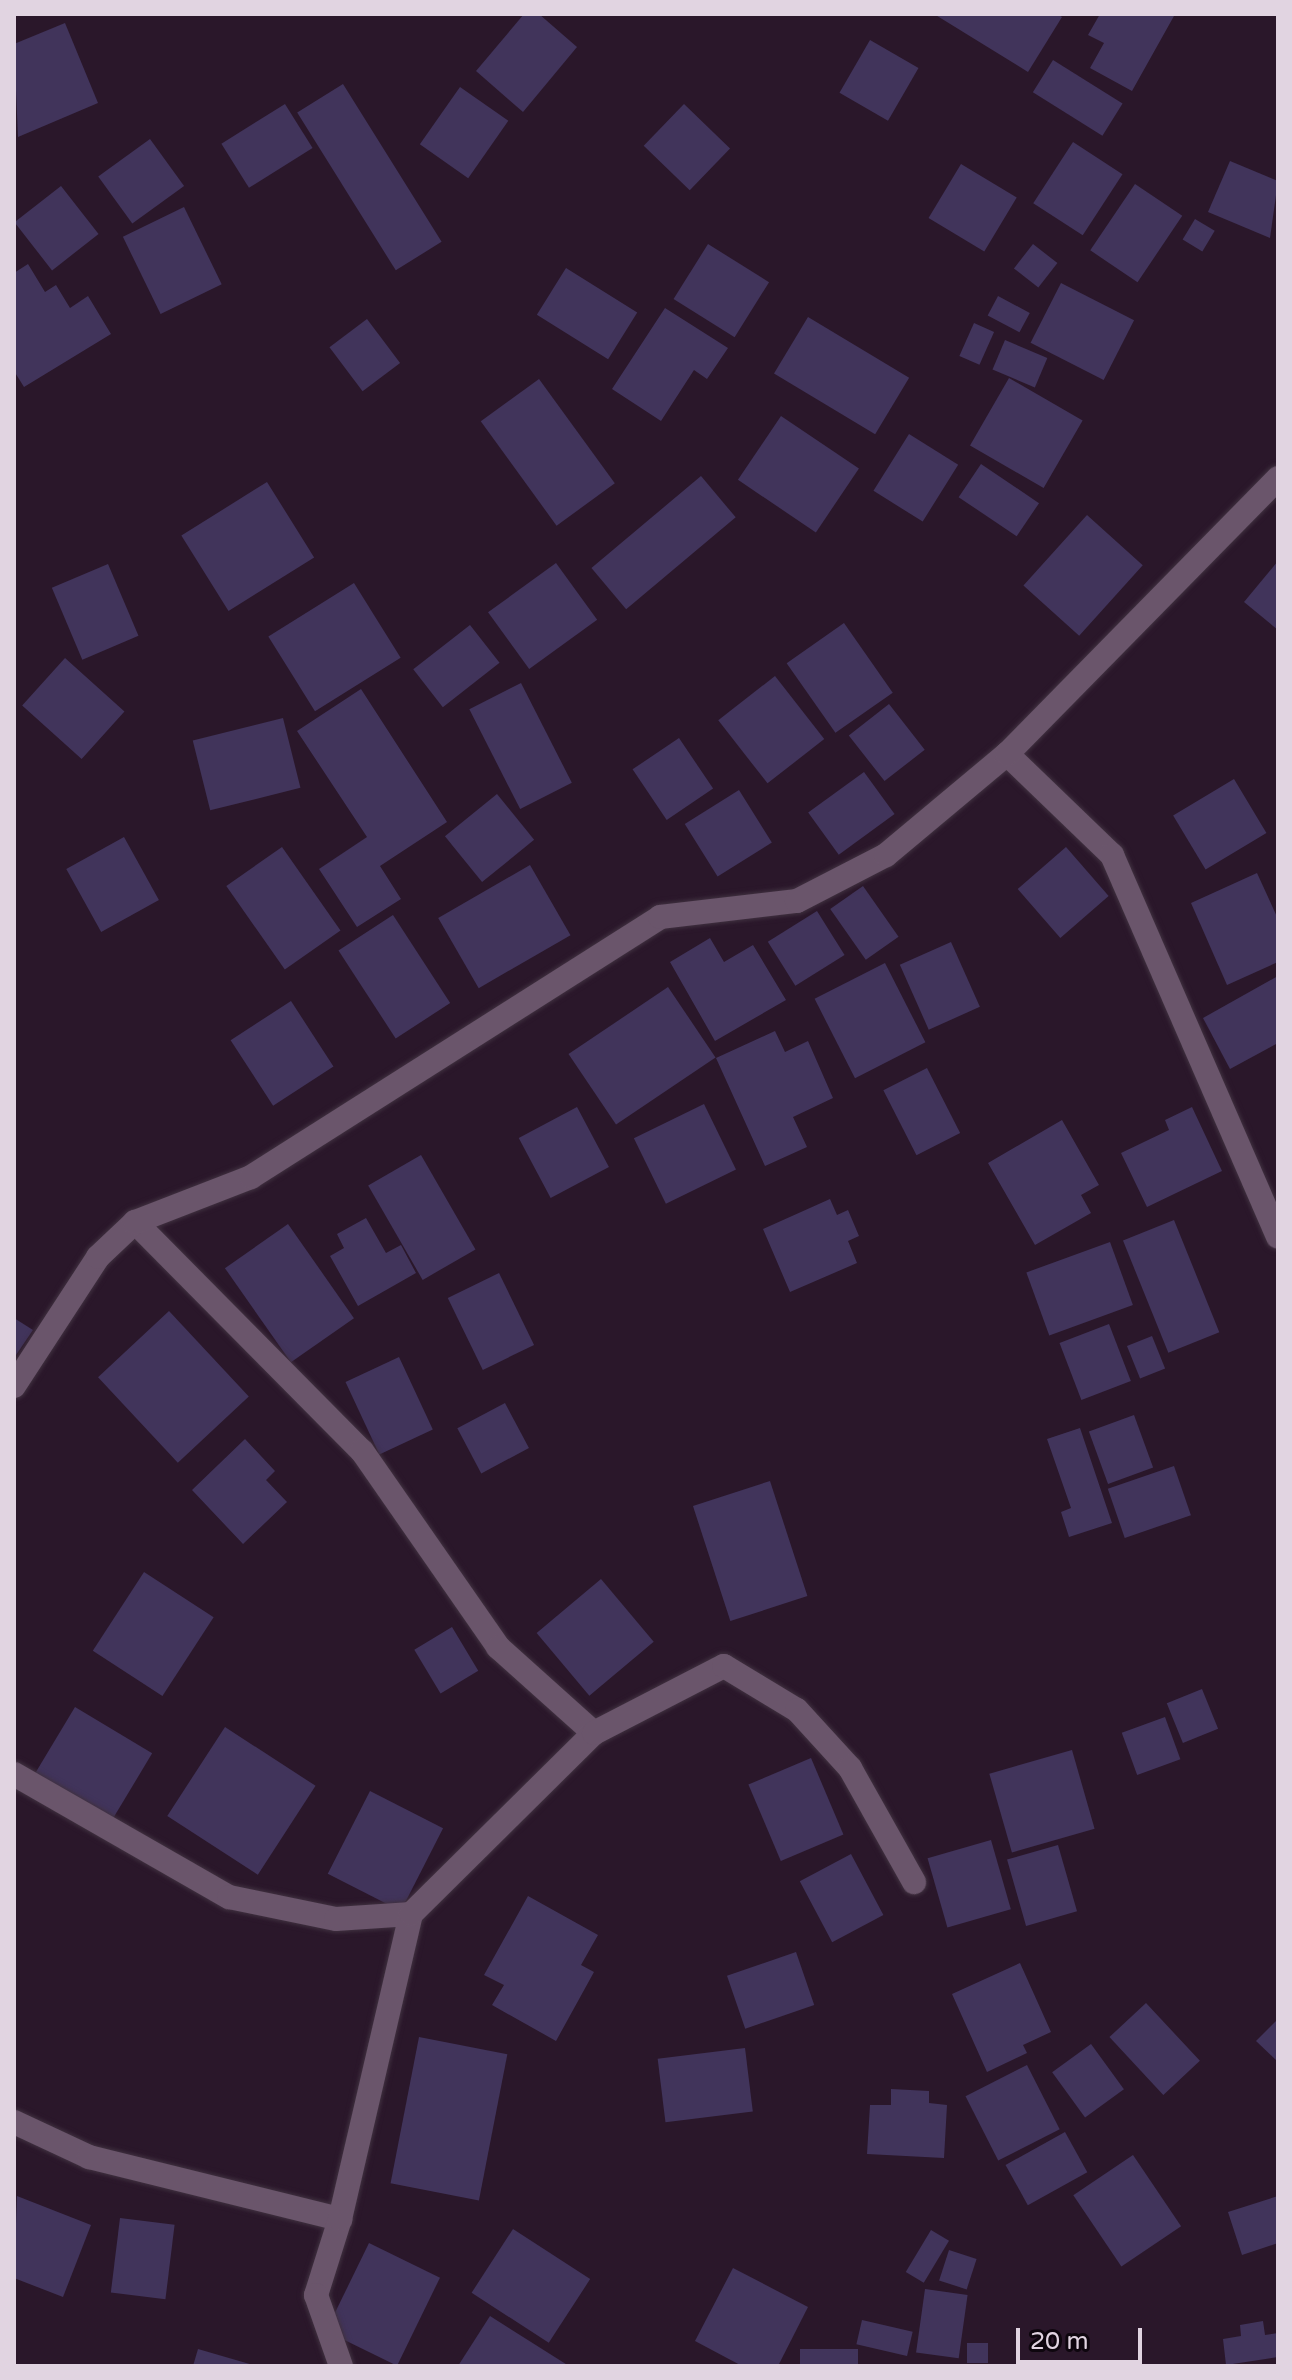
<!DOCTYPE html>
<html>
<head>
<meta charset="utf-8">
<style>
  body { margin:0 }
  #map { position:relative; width:1292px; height:2380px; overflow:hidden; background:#2a172a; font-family:"Varela Round",sans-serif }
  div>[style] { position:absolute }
  .building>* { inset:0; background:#41345b; transform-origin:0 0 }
  .roads { filter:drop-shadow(0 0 2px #403140) drop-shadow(0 0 2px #403140) }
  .street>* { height:24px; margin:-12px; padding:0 12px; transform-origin:12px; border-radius:12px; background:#6a556b }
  span { translate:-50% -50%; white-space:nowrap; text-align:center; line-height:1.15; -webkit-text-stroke:7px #0e060e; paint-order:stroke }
  .frame { position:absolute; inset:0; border:16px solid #e1d4e1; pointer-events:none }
  .scale { position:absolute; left:1016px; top:2328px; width:126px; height:36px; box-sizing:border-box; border:4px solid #e1d4e1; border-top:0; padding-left:10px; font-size:24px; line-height:28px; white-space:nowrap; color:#e1d4e1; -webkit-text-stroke:6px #0e060e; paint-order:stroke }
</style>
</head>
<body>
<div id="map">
  <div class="building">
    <i style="clip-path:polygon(524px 14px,539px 14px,577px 47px,523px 112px,476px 71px)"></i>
    <i style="clip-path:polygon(934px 14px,1057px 14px,1062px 17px,1028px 72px)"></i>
    <i style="clip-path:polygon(1100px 14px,1174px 16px,1132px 91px,1090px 68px,1104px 43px,1088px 35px)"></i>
    <i style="clip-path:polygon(65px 23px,98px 103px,18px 137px,14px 44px)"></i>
    <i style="left:870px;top:40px;width:56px;height:61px;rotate:30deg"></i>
    <i style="left:1053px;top:60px;width:82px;height:38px;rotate:32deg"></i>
    <i style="left:343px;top:84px;width:186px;height:54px;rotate:58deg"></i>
    <i style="left:460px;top:87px;width:59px;height:70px;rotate:35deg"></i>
    <i style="left:285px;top:104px;width:52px;height:75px;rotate:58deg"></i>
    <i style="left:684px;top:104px;width:64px;height:58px;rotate:44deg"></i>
    <i style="left:150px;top:139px;width:58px;height:64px;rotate:54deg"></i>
    <i style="left:1073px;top:142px;width:59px;height:73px;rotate:33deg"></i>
    <i style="clip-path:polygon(1230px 161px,1278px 181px,1270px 238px,1208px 212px)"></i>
    <i style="left:961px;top:164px;width:65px;height:63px;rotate:31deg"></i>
    <i style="left:1135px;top:184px;width:57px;height:80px;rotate:34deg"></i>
    <i style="left:61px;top:186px;width:61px;height:59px;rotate:52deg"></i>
    <i style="left:184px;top:207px;width:86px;height:68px;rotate:64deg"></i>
    <i style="left:1195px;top:219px;width:23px;height:24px;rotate:31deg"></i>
    <i style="left:708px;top:244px;width:72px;height:65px;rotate:32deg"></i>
    <i style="left:1033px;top:244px;width:31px;height:31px;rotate:38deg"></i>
    <i style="clip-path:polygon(28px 264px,45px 292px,56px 285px,70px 308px,88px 296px,111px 334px,24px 387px,14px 371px,14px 273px)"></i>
    <i style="left:566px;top:268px;width:84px;height:55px;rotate:32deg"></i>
    <i style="left:1061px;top:283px;width:82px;height:67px;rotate:27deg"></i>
    <i style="left:998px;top:296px;width:36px;height:22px;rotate:28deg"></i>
    <i style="clip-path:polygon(665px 308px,728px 348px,707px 379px,694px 370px,661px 421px,612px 389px)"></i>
    <i style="left:808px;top:317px;width:118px;height:66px;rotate:31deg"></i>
    <i style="left:367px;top:319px;width:55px;height:47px;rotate:53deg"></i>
    <i style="left:974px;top:323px;width:22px;height:36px;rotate:24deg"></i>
    <i style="left:1005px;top:340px;width:46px;height:32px;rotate:23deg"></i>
    <i style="left:1009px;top:378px;width:85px;height:78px;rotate:30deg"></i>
    <i style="left:539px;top:379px;width:129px;height:72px;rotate:54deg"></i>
    <i style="left:781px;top:416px;width:94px;height:77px;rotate:34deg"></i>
    <i style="left:909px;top:434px;width:58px;height:67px;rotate:32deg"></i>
    <i style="left:981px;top:464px;width:70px;height:40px;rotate:34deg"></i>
    <i style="left:701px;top:476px;width:54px;height:143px;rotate:50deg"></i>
    <i style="left:267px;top:482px;width:89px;height:101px;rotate:58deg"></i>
    <i style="left:1087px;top:515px;width:75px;height:95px;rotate:42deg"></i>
    <i style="clip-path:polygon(1278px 561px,1278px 630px,1244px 602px)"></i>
    <i style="left:556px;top:563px;width:70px;height:84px;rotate:54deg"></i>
    <i style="left:108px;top:564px;width:78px;height:61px;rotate:67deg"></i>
    <i style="left:354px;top:583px;width:88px;height:101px;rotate:58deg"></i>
    <i style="left:844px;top:623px;width:85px;height:70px;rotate:55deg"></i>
    <i style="left:470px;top:625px;width:48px;height:72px;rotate:52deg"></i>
    <i style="left:65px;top:658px;width:80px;height:64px;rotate:42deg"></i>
    <i style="left:775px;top:676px;width:80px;height:72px;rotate:52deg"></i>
    <i style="left:521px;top:683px;width:112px;height:58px;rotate:63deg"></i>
    <i style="clip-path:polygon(361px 689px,447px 822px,380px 866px,401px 899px,357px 927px,319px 869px,367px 837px,297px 731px)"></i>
    <i style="left:889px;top:704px;width:58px;height:51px;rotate:52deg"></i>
    <i style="left:283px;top:718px;width:72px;height:93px;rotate:76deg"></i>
    <i style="left:679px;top:738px;width:61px;height:56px;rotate:56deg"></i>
    <i style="left:864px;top:772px;width:52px;height:69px;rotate:54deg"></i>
    <i style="left:1234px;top:779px;width:63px;height:71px;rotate:59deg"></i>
    <i style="left:739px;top:790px;width:62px;height:64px;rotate:58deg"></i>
    <i style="left:497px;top:794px;width:59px;height:67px;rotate:51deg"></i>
    <i style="left:124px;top:837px;width:72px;height:66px;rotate:61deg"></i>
    <i style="left:282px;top:847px;width:102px;height:68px;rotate:55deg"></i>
    <i style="left:1066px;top:847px;width:65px;height:64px;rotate:49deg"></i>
    <i style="left:530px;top:865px;width:81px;height:106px;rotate:60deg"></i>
    <i style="clip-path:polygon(1257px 873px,1278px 919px,1278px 962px,1227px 985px,1191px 903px)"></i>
    <i style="left:863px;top:886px;width:62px;height:40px;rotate:55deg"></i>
    <i style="left:817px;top:911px;width:52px;height:58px;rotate:58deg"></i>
    <i style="left:393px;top:915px;width:105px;height:65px;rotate:57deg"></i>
    <i style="clip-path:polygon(710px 938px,724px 962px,753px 945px,786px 1000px,715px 1041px,670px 962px)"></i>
    <i style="left:951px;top:942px;width:71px;height:56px;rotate:66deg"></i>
    <i style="left:885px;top:963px;width:89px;height:79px;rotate:63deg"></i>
    <i style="clip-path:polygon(1278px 976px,1278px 1043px,1230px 1069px,1203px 1018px)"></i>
    <i style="left:668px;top:987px;width:85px;height:120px;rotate:56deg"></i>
    <i style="left:291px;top:1001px;width:78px;height:72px;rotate:57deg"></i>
    <i style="clip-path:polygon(775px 1031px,785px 1052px,808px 1041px,833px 1098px,793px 1117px,807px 1147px,765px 1166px,716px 1058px)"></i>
    <i style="left:927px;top:1068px;width:73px;height:49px;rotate:63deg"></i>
    <i style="left:704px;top:1104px;width:73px;height:78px;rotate:64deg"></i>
    <i style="left:577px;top:1107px;width:68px;height:66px;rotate:62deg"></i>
    <i style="clip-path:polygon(1192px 1107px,1222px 1171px,1147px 1207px,1121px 1153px,1169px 1130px,1165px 1120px)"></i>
    <i style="clip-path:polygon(1062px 1120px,1099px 1185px,1081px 1195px,1091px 1213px,1035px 1245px,988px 1163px)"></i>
    <i style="left:421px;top:1155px;width:109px;height:61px;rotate:60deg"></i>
    <i style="clip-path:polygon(830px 1199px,837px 1215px,848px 1210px,859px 1236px,848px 1241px,857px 1263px,790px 1292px,763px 1229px)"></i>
    <i style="clip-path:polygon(366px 1218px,386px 1253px,401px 1245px,416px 1273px,358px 1306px,330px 1256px,344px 1248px,337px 1234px)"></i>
    <i style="left:1174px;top:1220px;width:121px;height:55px;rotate:68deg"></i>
    <i style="left:288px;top:1224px;width:115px;height:77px;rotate:55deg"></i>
    <i style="left:1110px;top:1242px;width:67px;height:89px;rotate:70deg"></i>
    <i style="left:499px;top:1273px;width:80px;height:57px;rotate:64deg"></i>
    <i style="left:169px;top:1311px;width:117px;height:97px;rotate:47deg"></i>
    <i style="clip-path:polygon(14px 1318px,33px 1330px,14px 1358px)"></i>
    <i style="left:1109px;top:1324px;width:61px;height:53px;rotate:69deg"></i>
    <i style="left:1152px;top:1336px;width:35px;height:27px;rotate:68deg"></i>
    <i style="left:399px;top:1357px;width:80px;height:59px;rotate:65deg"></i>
    <i style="left:505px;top:1403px;width:51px;height:54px;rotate:62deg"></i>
    <i style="left:1134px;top:1415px;width:56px;height:48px;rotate:70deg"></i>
    <i style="clip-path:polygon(1080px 1428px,1112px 1523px,1069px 1537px,1061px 1512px,1071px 1508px,1047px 1439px)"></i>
    <i style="clip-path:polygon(245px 1439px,275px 1471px,266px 1480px,287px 1502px,243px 1544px,192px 1490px)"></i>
    <i style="left:1174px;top:1466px;width:52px;height:70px;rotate:71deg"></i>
    <i style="left:770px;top:1481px;width:121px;height:81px;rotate:72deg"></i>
    <i style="left:144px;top:1572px;width:83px;height:94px;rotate:33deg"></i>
    <i style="left:601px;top:1579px;width:82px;height:84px;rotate:50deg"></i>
    <i style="left:452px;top:1627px;width:51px;height:44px;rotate:59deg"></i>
    <i style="left:1202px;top:1689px;width:43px;height:38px;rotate:68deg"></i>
    <i style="left:75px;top:1707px;width:90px;height:77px;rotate:31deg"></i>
    <i style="left:1165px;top:1717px;width:45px;height:46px;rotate:70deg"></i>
    <i style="left:225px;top:1727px;width:108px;height:106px;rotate:33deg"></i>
    <i style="left:1072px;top:1750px;width:82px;height:86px;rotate:74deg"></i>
    <i style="left:811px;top:1758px;width:83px;height:68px;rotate:67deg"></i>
    <i style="left:370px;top:1791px;width:82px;height:93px;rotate:27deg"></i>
    <i style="left:991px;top:1840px;width:72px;height:66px;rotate:74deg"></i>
    <i style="left:1058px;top:1845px;width:69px;height:53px;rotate:74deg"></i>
    <i style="left:851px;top:1854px;width:69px;height:58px;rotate:62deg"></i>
    <i style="clip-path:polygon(528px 1896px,598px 1935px,581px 1965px,594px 1972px,556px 2041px,492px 2005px,504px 1985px,484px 1975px)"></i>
    <i style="left:796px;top:1952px;width:56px;height:73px;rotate:71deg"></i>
    <i style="clip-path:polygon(1020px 1963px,1051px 2032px,1023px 2045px,1027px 2053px,987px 2072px,952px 1994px)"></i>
    <i style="left:1146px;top:2003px;width:79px;height:50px;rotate:47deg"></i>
    <i style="clip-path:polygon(1278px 2019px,1278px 2062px,1256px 2041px)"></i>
    <i style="left:419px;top:2037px;width:90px;height:149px;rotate:11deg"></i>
    <i style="left:1091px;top:2044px;width:56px;height:48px;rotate:54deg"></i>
    <i style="left:745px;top:2048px;width:64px;height:88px;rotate:83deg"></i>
    <i style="left:1027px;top:2065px;width:72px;height:69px;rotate:63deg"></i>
    <i style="clip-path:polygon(891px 2089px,929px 2091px,929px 2103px,947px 2105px,944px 2158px,867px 2154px,870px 2105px,891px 2105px)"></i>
    <i style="left:1065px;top:2132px;width:46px;height:68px;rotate:61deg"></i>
    <i style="left:1133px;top:2155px;width:86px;height:72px;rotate:56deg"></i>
    <i style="clip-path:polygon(17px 2196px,91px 2225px,63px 2297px,14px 2278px)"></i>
    <i style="clip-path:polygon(1278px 2196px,1278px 2243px,1242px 2255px,1228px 2212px)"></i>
    <i style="left:120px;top:2218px;width:55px;height:75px;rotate:7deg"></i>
    <i style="left:513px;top:2229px;width:92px;height:76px;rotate:33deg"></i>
    <i style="left:931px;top:2230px;width:21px;height:49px;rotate:31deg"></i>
    <i style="left:369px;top:2243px;width:79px;height:98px;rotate:26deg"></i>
    <i style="left:949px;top:2250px;width:29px;height:32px;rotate:18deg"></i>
    <i style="clip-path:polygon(733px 2268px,808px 2307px,778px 2366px,742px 2366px,695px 2341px)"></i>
    <i style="left:925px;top:2289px;width:43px;height:64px;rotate:8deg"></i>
    <i style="clip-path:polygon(490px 2316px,569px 2366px,458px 2366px)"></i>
    <i style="left:862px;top:2320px;width:52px;height:25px;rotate:13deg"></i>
    <i style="clip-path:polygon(1263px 2321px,1265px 2335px,1278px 2333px,1278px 2357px,1226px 2365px,1223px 2339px,1241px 2336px,1240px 2325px)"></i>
    <i style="left:967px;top:2343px;width:21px;height:20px"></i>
    <i style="clip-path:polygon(198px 2349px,253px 2365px,253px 2366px,193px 2366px)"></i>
    <i style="left:800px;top:2349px;width:58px;height:17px"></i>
  </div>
  <div class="roads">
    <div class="street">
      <i style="left:1007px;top:754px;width:146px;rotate:43.9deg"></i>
      <i style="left:1112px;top:855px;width:416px;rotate:66.5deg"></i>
      <i style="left:135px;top:1222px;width:322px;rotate:45.3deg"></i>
      <i style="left:362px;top:1451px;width:239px;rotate:55.2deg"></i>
      <i style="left:498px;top:1647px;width:129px;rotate:41.9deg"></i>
      <i style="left:14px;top:1386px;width:154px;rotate:-56.9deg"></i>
      <i style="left:98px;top:1257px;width:51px;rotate:-43.4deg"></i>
      <i style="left:135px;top:1222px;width:124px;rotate:-21.2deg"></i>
      <i style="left:251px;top:1177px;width:485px;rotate:-32.4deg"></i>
      <i style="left:660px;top:917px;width:138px;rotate:-6.7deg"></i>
      <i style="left:797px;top:901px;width:100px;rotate:-27.3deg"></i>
      <i style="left:886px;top:855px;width:158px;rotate:-39.9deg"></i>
      <i style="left:1007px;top:754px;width:387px;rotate:-45.5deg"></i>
      <i style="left:14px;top:1774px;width:248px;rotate:29.8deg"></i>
      <i style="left:229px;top:1897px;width:109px;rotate:11.6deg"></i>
      <i style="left:336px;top:1919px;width:75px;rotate:-3.8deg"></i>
      <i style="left:14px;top:2122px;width:83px;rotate:25deg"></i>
      <i style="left:89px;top:2157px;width:259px;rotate:13.9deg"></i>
      <i style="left:340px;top:2219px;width:80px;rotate:107.5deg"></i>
      <i style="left:316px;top:2295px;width:75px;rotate:70.6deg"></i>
      <i style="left:340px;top:2219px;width:313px;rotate:-76.9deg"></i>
      <i style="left:411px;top:1914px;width:257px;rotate:-44.7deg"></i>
      <i style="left:594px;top:1733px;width:146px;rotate:-27.3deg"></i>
      <i style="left:724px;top:1666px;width:85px;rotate:31.1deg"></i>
      <i style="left:797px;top:1710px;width:79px;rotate:47.6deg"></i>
      <i style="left:850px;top:1768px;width:131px;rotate:60.7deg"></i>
    </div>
  </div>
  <div class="frame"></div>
  <div class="scale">20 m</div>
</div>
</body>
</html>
